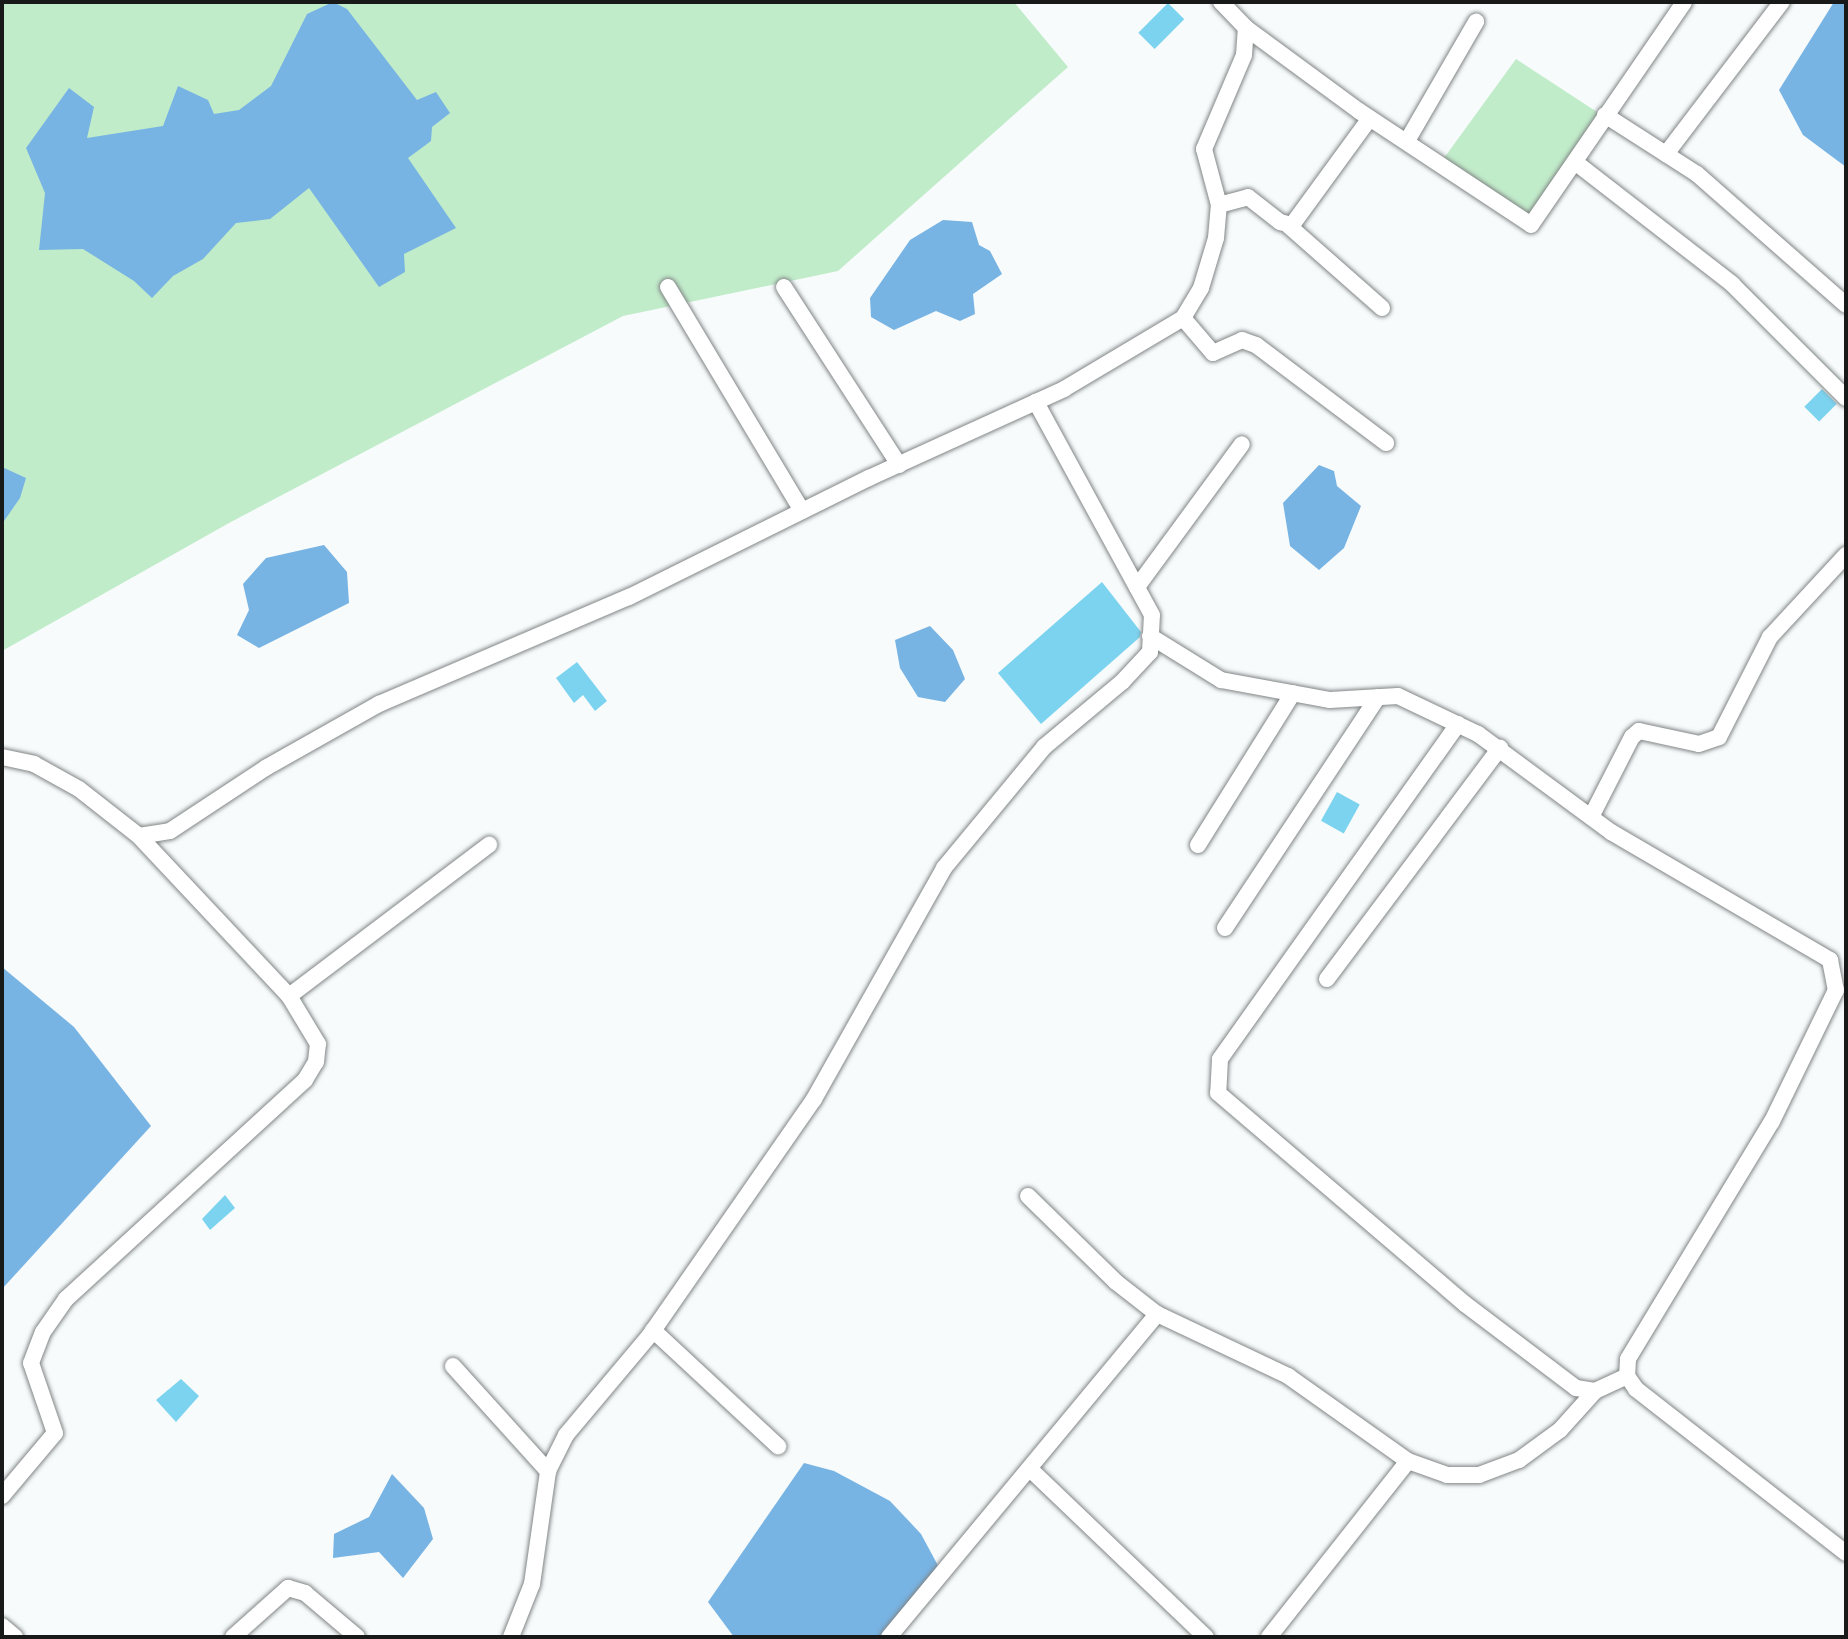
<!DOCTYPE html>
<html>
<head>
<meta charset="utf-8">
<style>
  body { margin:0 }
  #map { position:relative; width:1848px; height:1639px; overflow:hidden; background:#f7fbfb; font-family:"Fira Sans Condensed",sans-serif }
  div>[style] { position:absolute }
  .green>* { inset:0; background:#c1ecca }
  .water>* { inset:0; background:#77b3e3 }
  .building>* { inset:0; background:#7cd3ef; transform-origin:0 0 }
  .roads { filter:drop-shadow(0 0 2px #818585) drop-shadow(0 0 2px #818585) }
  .street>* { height:16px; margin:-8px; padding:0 8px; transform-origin:8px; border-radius:8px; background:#fff }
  span { translate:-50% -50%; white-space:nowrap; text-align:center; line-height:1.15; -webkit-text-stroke:6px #fff; paint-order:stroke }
  .frame { position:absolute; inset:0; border:4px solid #181919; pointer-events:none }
</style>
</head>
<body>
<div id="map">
  <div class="green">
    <i style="clip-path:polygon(2px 2px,1014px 2px,1068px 67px,838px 271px,623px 316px,229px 523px,2px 651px)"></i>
    <i style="clip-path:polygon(1516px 59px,1600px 114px,1528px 228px,1444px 167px,1444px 158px)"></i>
  </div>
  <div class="water">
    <i style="clip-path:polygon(333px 2px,347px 9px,417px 100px,436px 92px,450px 113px,432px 127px,431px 141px,408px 158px,456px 228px,404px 254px,405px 272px,379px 287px,309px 188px,270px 219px,236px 223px,203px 259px,173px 276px,152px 298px,134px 281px,83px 249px,39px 250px,45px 193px,26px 148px,69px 88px,94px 107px,87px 138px,163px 126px,178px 86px,208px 100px,214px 114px,239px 110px,271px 86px,307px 14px)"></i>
    <i style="clip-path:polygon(1834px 2px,1846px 2px,1846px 167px,1803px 135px,1779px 90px)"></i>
    <i style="clip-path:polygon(943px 220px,972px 222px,979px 245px,990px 251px,1002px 274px,973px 294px,975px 314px,960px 321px,936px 311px,894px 330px,871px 317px,870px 298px,910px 240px)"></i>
    <i style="clip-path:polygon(1319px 465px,1334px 471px,1337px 486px,1361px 506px,1344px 548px,1319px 570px,1290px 546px,1283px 503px)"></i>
    <i style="clip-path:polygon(2px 467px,26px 478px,20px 498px,2px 524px)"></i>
    <i style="clip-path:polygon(324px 545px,347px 572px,349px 603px,259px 648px,237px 635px,249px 610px,243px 584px,266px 558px)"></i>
    <i style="clip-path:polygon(930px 626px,953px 650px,965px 679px,945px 702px,918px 697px,900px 668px,895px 640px)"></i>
    <i style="clip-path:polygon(2px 967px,74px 1027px,151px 1126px,2px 1289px)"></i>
    <i style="clip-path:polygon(804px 1463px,834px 1471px,890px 1501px,921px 1534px,942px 1573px,896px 1637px,734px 1637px,708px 1602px)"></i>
    <i style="clip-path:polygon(392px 1474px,424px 1508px,433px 1539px,403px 1578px,379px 1552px,333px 1558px,334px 1534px,369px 1517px)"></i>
  </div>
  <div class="building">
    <i style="left:1168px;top:3px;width:23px;height:42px;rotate:45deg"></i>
    <i style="left:1822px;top:389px;width:21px;height:25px;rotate:45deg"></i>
    <i style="clip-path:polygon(1102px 582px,1141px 632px,1140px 637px,1041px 724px,998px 673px)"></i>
    <i style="clip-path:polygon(577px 662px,607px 701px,595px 711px,583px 695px,574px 703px,556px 678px)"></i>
    <i style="left:1337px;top:792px;width:26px;height:33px;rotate:29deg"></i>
    <i style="clip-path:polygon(225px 1195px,235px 1208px,210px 1230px,202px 1219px)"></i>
    <i style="clip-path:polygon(181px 1379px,199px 1396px,176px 1422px,156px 1400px)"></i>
  </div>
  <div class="roads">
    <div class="street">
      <i style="left:1221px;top:2px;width:36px;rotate:46deg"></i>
      <i style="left:1246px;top:28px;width:140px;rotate:36.3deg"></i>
      <i style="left:1359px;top:111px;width:206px;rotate:33.5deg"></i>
      <i style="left:1531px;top:225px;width:270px;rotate:-55.5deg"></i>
      <i style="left:1605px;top:115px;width:109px;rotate:32.7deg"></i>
      <i style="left:1697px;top:174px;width:198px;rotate:41.3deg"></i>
      <i style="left:1407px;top:141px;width:138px;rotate:-59.9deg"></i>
      <i style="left:1666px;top:154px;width:191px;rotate:-52.7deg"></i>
      <i style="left:1575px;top:162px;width:199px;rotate:37.8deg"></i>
      <i style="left:1732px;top:284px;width:161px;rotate:45deg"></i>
      <i style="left:1219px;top:205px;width:30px;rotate:-15deg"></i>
      <i style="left:1248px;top:197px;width:41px;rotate:38deg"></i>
      <i style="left:1280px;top:222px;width:12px;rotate:14deg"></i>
      <i style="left:1292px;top:225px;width:132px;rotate:-53.9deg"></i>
      <i style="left:1289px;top:226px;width:124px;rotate:41.4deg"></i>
      <i style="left:668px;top:287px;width:261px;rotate:59.1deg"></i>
      <i style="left:784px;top:287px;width:212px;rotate:57.1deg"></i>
      <i style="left:1183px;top:318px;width:46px;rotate:49.4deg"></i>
      <i style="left:1213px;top:353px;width:32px;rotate:-24deg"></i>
      <i style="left:1242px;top:340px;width:15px;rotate:20deg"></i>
      <i style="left:1256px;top:345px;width:163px;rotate:37deg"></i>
      <i style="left:1137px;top:587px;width:177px;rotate:-53.7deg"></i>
      <i style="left:1150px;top:636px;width:84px;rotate:31.8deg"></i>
      <i style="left:1221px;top:680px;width:111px;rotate:10.4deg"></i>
      <i style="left:1330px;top:700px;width:68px;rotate:-3.4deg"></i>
      <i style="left:1398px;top:696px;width:89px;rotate:25.4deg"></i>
      <i style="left:1478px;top:734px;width:165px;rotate:36.4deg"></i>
      <i style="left:1611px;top:832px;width:254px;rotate:30.3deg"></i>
      <i style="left:1830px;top:960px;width:31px;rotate:79deg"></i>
      <i style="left:1836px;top:990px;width:146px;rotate:116deg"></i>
      <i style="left:1772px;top:1121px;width:278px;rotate:121.2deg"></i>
      <i style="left:1628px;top:1359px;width:17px;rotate:93deg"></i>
      <i style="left:1627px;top:1376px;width:16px;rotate:55deg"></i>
      <i style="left:1636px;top:1389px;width:266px;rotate:38deg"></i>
      <i style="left:1458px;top:724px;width:411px;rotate:125.4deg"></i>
      <i style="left:1220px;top:1059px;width:34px;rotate:93deg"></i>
      <i style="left:1218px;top:1093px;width:325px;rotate:40.5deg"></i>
      <i style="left:1465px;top:1304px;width:139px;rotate:37.1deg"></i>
      <i style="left:1576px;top:1388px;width:19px;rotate:9deg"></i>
      <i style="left:1595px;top:1391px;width:35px;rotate:-25deg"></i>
      <i style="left:2px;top:757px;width:33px;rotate:12deg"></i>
      <i style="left:34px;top:764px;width:51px;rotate:29.1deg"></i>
      <i style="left:79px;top:789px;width:76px;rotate:38.1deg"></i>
      <i style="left:139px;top:836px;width:31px;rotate:-9deg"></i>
      <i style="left:170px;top:831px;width:116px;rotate:-33.4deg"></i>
      <i style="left:267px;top:767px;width:129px;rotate:-29.4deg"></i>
      <i style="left:379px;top:704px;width:272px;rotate:-23.2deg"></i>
      <i style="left:629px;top:597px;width:268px;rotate:-26.4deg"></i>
      <i style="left:869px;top:478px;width:214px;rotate:-24.5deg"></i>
      <i style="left:1064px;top:389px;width:139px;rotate:-30.8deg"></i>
      <i style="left:1183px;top:318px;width:35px;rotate:-59deg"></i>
      <i style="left:1201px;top:288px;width:52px;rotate:-73.3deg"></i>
      <i style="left:1216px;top:238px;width:33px;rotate:-85deg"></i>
      <i style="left:1219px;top:205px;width:58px;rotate:-105deg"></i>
      <i style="left:1204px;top:149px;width:102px;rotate:-66.9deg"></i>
      <i style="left:1244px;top:55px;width:27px;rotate:-86deg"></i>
      <i style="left:1591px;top:817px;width:90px;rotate:-62.9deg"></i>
      <i style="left:1632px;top:737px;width:9px;rotate:-41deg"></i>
      <i style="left:1639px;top:731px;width:61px;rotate:12.2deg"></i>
      <i style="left:1699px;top:744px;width:21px;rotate:-19deg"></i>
      <i style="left:1719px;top:737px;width:112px;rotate:-63deg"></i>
      <i style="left:1770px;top:637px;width:112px;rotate:-47.2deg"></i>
      <i style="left:1198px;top:845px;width:179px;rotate:-58deg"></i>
      <i style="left:1225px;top:928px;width:277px;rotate:-56.5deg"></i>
      <i style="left:1327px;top:979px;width:289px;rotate:-53.2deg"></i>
      <i style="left:289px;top:996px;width:251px;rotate:-37.1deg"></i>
      <i style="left:1028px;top:1196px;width:123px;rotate:44.3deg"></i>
      <i style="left:1116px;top:1282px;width:52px;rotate:38deg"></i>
      <i style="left:1157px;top:1314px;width:145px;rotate:25.3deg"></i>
      <i style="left:1288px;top:1376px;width:147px;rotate:35.3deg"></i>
      <i style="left:1408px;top:1461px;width:41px;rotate:19.7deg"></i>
      <i style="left:1447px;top:1475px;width:32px"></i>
      <i style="left:1479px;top:1475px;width:43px;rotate:-20.6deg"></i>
      <i style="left:1519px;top:1460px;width:51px;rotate:-36.2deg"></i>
      <i style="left:1560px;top:1430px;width:52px;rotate:-48.1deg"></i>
      <i style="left:653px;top:1330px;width:171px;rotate:42.9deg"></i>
      <i style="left:453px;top:1366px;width:142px;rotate:47.9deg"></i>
      <i style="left:1031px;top:1470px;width:242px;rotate:43.7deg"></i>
      <i style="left:2px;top:1496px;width:82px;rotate:-49.9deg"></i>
      <i style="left:55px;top:1433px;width:74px;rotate:-108.9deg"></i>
      <i style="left:31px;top:1363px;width:33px;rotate:-69deg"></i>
      <i style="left:43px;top:1332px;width:40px;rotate:-55.1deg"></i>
      <i style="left:66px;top:1299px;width:324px;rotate:-42.5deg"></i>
      <i style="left:305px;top:1080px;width:21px;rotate:-59deg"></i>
      <i style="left:316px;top:1062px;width:18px;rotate:-84deg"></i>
      <i style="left:318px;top:1044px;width:56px;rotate:-121.1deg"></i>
      <i style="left:289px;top:996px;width:219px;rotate:-133.2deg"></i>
      <i style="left:2px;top:1626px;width:17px;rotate:40deg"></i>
      <i style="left:233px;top:1637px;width:74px;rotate:-41.7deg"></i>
      <i style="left:288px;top:1588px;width:18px;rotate:16deg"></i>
      <i style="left:305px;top:1593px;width:68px;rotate:40.2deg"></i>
      <i style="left:511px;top:1637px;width:57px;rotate:-68.4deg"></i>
      <i style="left:532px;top:1584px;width:114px;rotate:-81.9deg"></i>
      <i style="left:548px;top:1471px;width:40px;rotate:-63.4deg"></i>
      <i style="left:566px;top:1435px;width:131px;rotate:-50deg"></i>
      <i style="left:650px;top:1335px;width:287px;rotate:-55.2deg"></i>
      <i style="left:814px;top:1099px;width:265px;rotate:-60.6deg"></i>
      <i style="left:944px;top:868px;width:157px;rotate:-50.4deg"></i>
      <i style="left:1044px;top:747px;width:102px;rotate:-39.8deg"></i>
      <i style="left:1122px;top:682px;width:41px;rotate:-47deg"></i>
      <i style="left:1150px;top:652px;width:37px;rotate:-87deg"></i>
      <i style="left:1152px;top:615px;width:243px;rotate:-118.6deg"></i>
      <i style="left:889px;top:1637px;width:420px;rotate:-50.3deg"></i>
      <i style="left:1269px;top:1637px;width:224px;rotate:-51.7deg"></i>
    </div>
  </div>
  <div class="frame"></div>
</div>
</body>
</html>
